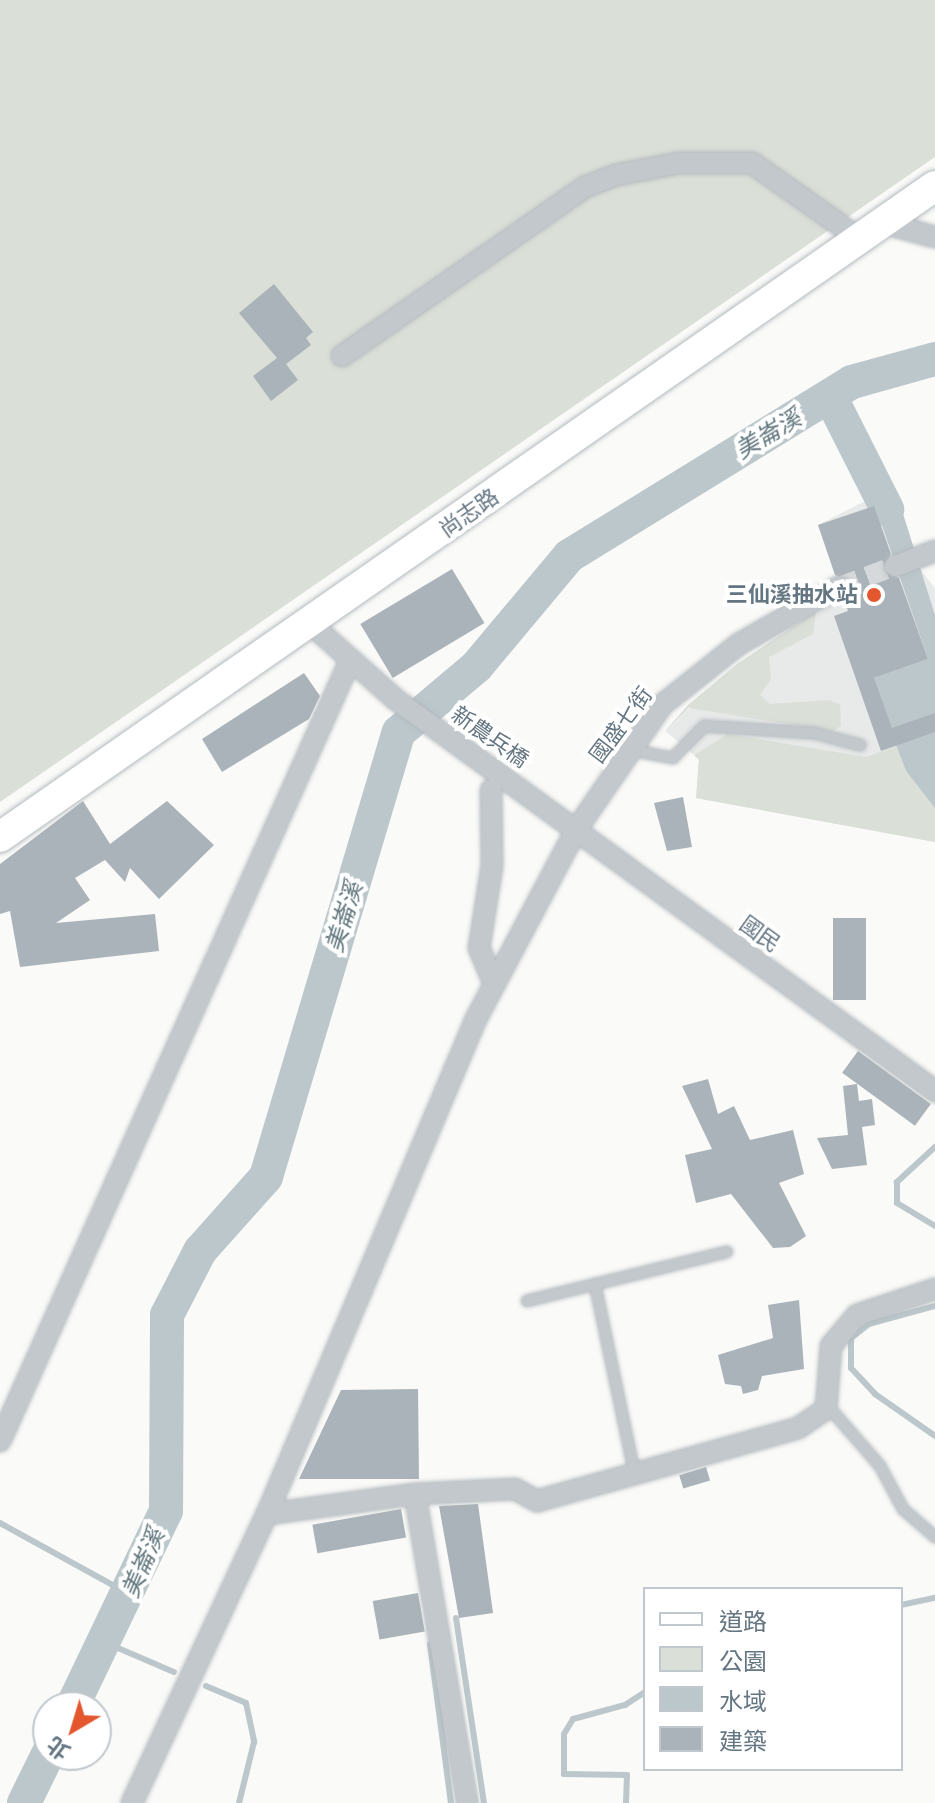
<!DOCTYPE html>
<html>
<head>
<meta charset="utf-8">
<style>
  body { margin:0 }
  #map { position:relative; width:935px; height:1803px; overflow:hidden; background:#fafaf8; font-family:Mulish,"Noto Sans TC",sans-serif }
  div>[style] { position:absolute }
  .built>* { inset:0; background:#e8e9e9 }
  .green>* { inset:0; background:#dadfd7 }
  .water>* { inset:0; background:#bbc7cb }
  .stream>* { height:6px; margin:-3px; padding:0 3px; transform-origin:3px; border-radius:3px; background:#bbc7cb }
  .river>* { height:34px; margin:-17px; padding:0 17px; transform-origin:17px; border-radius:17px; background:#bbc7cb }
  .building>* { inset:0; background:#aab3b9; transform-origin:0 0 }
  .street-tunnel>* { height:20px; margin-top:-10px; transform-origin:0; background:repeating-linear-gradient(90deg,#d5d9db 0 20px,transparent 0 30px) }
  .roads { filter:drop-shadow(0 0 2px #b3babf) drop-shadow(0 0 2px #b3babf) }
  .lane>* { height:10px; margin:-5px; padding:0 5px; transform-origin:5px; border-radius:5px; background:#c3c8cc }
  .street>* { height:20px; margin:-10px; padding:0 10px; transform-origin:10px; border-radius:10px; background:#c3c8cc }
  .secondary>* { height:30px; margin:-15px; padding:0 15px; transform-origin:15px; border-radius:15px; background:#fff }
  .dots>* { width:22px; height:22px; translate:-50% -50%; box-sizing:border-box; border:4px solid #fff; border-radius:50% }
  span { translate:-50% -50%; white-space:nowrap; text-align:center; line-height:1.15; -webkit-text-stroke:8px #fff; paint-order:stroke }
  .street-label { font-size:22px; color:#657683 }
  .poi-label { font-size:22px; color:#657683; font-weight:700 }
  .right { translate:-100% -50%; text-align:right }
  .water-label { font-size:24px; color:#60757c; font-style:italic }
  .legend { position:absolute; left:643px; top:1587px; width:260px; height:184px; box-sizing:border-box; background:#fff; border:2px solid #c1c8cd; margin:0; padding:10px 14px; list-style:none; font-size:24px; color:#657683 }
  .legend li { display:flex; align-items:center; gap:16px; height:40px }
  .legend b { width:40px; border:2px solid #c1c8cd }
  .north { position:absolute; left:32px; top:1691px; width:80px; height:80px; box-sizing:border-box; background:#fff; border:2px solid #c1c8cd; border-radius:50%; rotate:218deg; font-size:22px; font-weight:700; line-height:32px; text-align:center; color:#657683 }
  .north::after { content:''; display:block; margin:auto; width:28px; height:36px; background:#e4572e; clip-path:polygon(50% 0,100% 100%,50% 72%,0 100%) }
</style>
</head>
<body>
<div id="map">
  <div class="built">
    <i style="clip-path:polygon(897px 494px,920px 569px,935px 588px,935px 842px,696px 798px,699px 759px,665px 731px,737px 664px,843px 598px,818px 525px,869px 499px)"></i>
  </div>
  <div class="green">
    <i style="clip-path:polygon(0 0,935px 0,935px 157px,0 802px)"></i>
    <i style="clip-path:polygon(816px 611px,813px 634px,769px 657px,771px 679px,760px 695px,770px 704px,830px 700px,840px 705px,841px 726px,833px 731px,689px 708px,665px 731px,688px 705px,737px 664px)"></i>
    <i style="clip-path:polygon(728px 734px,866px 757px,897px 746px,906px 771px,935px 808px,935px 842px,696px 798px,699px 760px,694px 755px)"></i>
  </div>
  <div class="water">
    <i style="clip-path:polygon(897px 495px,935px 615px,935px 808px,906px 771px,871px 679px,928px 659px,873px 499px)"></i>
  </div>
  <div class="stream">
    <i style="left:935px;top:1147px;width:52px;rotate:137.4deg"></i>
    <i style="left:897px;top:1182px;width:21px;rotate:90deg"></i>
    <i style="left:897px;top:1203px;width:44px;rotate:31.2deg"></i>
    <i style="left:935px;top:1306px;width:68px;rotate:164.7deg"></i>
    <i style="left:869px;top:1324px;width:23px;rotate:142deg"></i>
    <i style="left:851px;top:1338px;width:30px;rotate:90deg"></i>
    <i style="left:851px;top:1368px;width:35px;rotate:47deg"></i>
    <i style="left:875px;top:1394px;width:73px;rotate:35deg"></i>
    <i style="left:0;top:1523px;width:149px;rotate:28.8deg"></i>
    <i style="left:901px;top:1605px;width:35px;rotate:-12deg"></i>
    <i style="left:456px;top:1618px;width:187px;rotate:81.4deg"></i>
    <i style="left:104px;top:1642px;width:76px;rotate:23.2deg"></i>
    <i style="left:430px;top:1644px;width:160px;rotate:82.5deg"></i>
    <i style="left:206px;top:1686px;width:43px;rotate:23deg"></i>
    <i style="left:246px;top:1703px;width:40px;rotate:78deg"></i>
    <i style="left:254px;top:1742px;width:63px;rotate:103.8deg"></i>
    <i style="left:626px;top:1803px;width:28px;rotate:-88deg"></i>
    <i style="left:627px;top:1775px;width:63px;rotate:-179.1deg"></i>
    <i style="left:564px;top:1774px;width:40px;rotate:-90deg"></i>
    <i style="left:564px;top:1734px;width:17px;rotate:-59deg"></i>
    <i style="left:573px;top:1719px;width:54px;rotate:-15.1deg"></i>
    <i style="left:625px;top:1705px;width:24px;rotate:-33deg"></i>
  </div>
  <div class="river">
    <i style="left:830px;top:396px;width:127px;rotate:63.2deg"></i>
    <i style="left:72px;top:1707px;width:217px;rotate:-64.4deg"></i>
    <i style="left:166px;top:1511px;width:196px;rotate:-89.7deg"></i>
    <i style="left:167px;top:1315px;width:72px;rotate:-62.7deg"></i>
    <i style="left:200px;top:1251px;width:99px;rotate:-48.3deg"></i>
    <i style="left:266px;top:1177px;width:464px;rotate:-73.4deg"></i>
    <i style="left:399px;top:732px;width:102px;rotate:-40.2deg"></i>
    <i style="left:477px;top:666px;width:143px;rotate:-50.1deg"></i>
    <i style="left:569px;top:556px;width:332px;rotate:-31.6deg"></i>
    <i style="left:852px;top:382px;width:86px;rotate:-15.5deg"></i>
    <i style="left:24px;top:1803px;width:55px;rotate:-63.9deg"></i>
  </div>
  <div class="building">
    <i style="clip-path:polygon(274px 284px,313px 332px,306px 338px,311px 345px,286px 364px,298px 380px,271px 401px,253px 376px,277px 358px,239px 313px)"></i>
    <i style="clip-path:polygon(874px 506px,891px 554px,883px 570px,899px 578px,928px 659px,874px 678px,892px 728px,935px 713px,935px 732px,881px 751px,834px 616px,848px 611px,844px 599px,851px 581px,835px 575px,818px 525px)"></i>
    <i style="left:452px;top:569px;width:63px;height:107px;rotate:59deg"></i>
    <i style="clip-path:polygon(304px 673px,320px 696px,309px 719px,222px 772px,202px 739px)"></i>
    <i style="clip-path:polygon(683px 797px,692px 847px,667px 851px,654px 803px)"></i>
    <i style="clip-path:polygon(83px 801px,110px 844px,167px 801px,214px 845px,159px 899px,130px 868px,125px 882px,105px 860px,75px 878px,90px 900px,56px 923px,155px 914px,159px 951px,20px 967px,10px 911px,0 914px,0 864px)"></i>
    <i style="left:833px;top:918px;width:33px;height:82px"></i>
    <i style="left:858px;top:1051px;width:90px;height:27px;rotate:36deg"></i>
    <i style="clip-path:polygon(708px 1079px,718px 1114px,734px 1106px,750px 1140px,793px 1130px,804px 1174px,779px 1183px,806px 1236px,790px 1247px,773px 1248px,731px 1194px,696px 1203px,685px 1155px,712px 1149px,682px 1086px)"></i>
    <i style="clip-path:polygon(857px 1084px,859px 1101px,872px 1099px,875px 1125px,862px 1127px,867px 1165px,832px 1169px,817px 1138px,848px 1135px,843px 1086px)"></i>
    <i style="clip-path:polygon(799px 1300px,804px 1369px,762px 1376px,758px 1390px,743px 1394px,741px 1386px,725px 1384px,718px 1355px,773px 1338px,768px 1305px)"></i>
    <i style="clip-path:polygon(418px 1389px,419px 1479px,299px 1479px,341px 1390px)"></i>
    <i style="left:706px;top:1467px;width:14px;height:28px;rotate:73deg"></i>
    <i style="clip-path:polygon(478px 1504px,493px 1613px,459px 1618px,439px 1506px)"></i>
    <i style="left:401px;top:1509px;width:29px;height:90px;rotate:80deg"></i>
    <i style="left:418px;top:1593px;width:39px;height:46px;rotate:80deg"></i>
  </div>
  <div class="street-tunnel">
    <i style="left:839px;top:587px;width:60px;rotate:-20.6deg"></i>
  </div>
  <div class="roads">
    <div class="lane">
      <i style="left:631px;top:750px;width:43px;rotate:10.8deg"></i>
      <i style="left:673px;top:758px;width:45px;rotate:-45.9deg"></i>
      <i style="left:704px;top:726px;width:110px;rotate:3.6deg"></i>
      <i style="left:814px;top:733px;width:48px;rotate:14.6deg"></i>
      <i style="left:595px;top:1284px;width:191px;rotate:78.2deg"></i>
      <i style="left:527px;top:1301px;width:206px;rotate:-13.8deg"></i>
      <i style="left:827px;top:1405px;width:81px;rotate:49deg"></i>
      <i style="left:880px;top:1466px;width:49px;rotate:61.9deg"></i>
      <i style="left:903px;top:1509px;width:43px;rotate:41.2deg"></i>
    </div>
    <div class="street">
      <i style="left:883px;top:223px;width:54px;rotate:15.1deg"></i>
      <i style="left:342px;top:356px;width:296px;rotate:-34.8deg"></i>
      <i style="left:585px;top:187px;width:33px;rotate:-21deg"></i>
      <i style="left:616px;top:175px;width:64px;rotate:-10.8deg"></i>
      <i style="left:679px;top:163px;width:73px"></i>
      <i style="left:752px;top:163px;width:128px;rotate:35.2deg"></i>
      <i style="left:895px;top:566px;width:43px;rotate:-20.6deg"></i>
      <i style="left:312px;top:625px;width:111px;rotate:41.7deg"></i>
      <i style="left:395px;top:699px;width:667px;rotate:35.98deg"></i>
      <i style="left:491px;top:790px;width:76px;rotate:89.2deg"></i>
      <i style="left:492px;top:866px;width:83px;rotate:99deg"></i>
      <i style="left:479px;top:948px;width:38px;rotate:67deg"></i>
      <i style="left:0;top:1441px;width:853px;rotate:-65.84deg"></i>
      <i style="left:415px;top:1494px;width:100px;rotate:-2.9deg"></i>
      <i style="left:515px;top:1489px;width:25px;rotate:29deg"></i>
      <i style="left:537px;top:1501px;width:271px;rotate:-15.6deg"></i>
      <i style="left:798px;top:1428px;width:34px;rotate:-34deg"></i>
      <i style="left:826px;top:1409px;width:63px;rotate:-85.5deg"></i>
      <i style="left:831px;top:1346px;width:40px;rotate:-50deg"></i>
      <i style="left:857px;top:1315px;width:82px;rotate:-18.4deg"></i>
      <i style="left:267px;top:1514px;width:149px;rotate:-7.7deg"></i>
      <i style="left:415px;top:1494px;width:313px;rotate:80.4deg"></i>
      <i style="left:132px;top:1803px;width:319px;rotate:-65deg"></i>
      <i style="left:267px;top:1514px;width:537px;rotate:-67.11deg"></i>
      <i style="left:476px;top:1019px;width:214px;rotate:-62.1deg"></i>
      <i style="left:576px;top:830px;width:152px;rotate:-55.5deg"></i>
      <i style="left:662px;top:705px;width:98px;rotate:-38.4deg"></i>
      <i style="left:739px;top:644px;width:115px;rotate:-29.7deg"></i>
    </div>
    <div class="secondary">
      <i style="left:0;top:837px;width:1139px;rotate:-34.85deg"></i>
    </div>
  </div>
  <div class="dots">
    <i style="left:874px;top:595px;background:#e4572e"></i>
  </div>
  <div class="street-label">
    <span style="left:469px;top:513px;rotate:-35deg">尚志路</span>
    <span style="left:621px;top:725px;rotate:-53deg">國盛七街</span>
    <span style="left:490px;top:737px;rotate:35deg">新農兵橋</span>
    <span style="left:760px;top:934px;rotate:36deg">國民</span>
  </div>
  <div class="poi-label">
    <span class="right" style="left:858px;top:595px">三仙溪抽水站</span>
  </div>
  <div class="water-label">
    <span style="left:768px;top:434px;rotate:-31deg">美崙溪</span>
    <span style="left:344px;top:917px;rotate:-73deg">美崙溪</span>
    <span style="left:143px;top:1563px;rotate:-67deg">美崙溪</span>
  </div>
  <ul class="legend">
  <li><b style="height:10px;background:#fff"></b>道路</li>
  <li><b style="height:22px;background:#dadfd7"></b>公園</li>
  <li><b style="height:22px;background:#bbc7cb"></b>水域</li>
  <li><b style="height:22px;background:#aab3b9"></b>建築</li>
  </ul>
  <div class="north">北</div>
</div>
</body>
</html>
